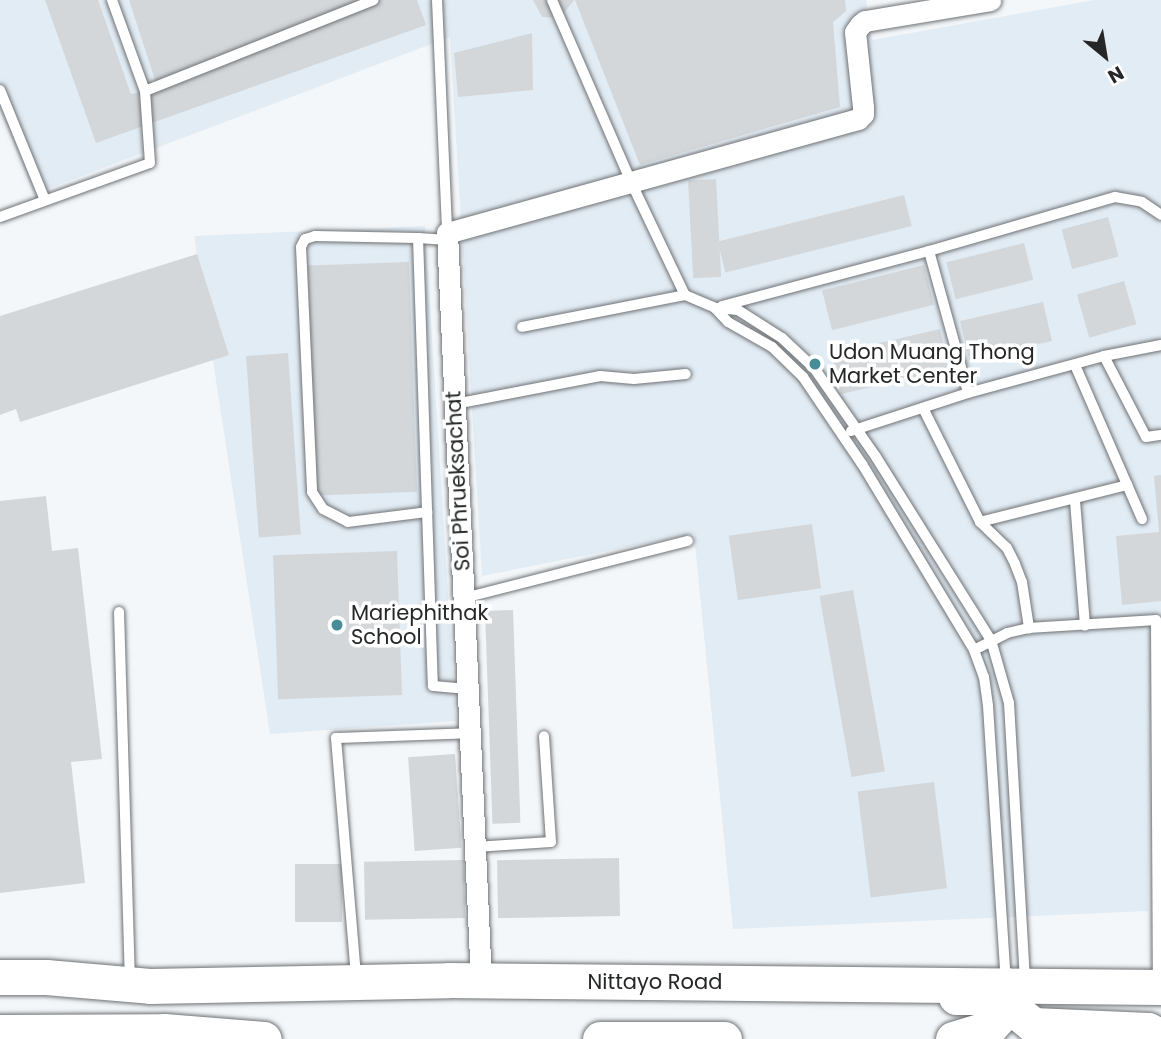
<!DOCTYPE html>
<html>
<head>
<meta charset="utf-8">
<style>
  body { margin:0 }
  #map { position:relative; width:1161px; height:1039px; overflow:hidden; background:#f3f7fa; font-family:Poppins,sans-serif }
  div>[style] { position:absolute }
  .built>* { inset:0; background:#e2ecf4 }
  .building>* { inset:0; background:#d3d7da; transform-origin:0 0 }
  .roads { filter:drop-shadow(0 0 2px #6f7275) drop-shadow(0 0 2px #6f7275) }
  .lane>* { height:10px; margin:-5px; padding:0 5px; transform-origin:5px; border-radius:5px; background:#fff }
  .street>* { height:21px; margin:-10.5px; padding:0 10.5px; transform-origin:10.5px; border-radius:10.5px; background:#fff }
  .primary>* { height:35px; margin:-17.5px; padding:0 17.5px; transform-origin:17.5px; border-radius:17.5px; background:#fff }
  .dots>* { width:19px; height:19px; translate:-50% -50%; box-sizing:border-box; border:4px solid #fff; border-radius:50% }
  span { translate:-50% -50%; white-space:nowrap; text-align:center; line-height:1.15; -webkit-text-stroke:7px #fff; paint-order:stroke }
  .poi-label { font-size:21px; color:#242627 }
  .left { translate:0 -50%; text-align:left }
  .street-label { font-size:21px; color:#242627 }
  .north { position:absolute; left:1070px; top:21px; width:70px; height:70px; -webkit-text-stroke:5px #fff; paint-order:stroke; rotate:150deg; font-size:19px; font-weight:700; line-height:28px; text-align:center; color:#242627 }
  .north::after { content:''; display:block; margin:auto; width:24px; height:32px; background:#242627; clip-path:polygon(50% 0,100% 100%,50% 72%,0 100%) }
</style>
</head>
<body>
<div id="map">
  <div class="built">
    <i style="clip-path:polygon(0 0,866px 0,872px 40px,1094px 0,1161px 0,1161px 671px,1151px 672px,1148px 911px,733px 929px,694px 534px,482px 576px,450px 37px,34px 194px,0 110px)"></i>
    <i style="clip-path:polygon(425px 226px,456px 721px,270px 734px,194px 236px)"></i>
  </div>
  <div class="building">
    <i style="clip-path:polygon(45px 0,98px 0,131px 94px,158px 89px,129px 0,417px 0,426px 25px,96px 143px)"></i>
    <i style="clip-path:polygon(533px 0,574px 0,560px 18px,542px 17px)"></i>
    <i style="clip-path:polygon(575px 0,845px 0,846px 11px,833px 22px,840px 107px,640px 165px)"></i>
    <i style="clip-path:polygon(532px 33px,533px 90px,458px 97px,454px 53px)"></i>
    <i style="left:716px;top:179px;width:98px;height:28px;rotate:87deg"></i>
    <i style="left:904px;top:195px;width:32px;height:192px;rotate:76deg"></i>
    <i style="left:1108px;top:217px;width:41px;height:48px;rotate:75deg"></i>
    <i style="left:1024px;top:243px;width:38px;height:80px;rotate:76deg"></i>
    <i style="clip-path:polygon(197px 254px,229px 355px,20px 422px,16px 409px,0 415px,0 316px)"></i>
    <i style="left:409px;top:262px;width:230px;height:101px;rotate:88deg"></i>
    <i style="left:924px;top:265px;width:41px;height:105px;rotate:76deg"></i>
    <i style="left:1124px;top:281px;width:45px;height:49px;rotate:74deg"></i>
    <i style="left:1043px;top:302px;width:40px;height:85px;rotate:77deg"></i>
    <i style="left:940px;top:329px;width:41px;height:111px;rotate:77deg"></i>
    <i style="left:288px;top:353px;width:182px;height:42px;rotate:86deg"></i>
    <i style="clip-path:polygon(1161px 475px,1161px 601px,1122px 605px,1116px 536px,1159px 532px,1154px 476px)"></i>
    <i style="clip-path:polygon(46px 496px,52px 551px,78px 548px,102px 759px,71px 762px,85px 883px,0 893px,0 501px)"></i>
    <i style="left:812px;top:524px;width:65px;height:84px;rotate:82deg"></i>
    <i style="left:397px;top:551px;width:144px;height:124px;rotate:88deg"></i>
    <i style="left:853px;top:590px;width:184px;height:34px;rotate:80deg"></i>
    <i style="left:513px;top:610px;width:213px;height:28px;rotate:88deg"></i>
    <i style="left:455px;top:754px;width:94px;height:47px;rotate:86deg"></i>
    <i style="left:934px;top:782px;width:107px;height:77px;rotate:83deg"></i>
    <i style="left:619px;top:858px;width:58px;height:122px;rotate:89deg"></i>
    <i style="left:464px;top:860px;width:58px;height:100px;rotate:89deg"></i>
    <i style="left:342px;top:864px;width:58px;height:47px;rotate:90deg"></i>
  </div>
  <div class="roads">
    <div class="lane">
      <i style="left:112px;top:0;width:97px;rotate:70.1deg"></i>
      <i style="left:145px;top:91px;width:246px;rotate:-21.7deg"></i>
      <i style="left:437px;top:0;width:233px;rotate:87.5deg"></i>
      <i style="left:552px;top:0;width:198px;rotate:66.5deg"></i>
      <i style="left:631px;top:182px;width:125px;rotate:64.5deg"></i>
      <i style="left:685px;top:295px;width:33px;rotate:23deg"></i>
      <i style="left:715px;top:308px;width:23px;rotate:5deg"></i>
      <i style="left:738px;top:310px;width:52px;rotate:32.5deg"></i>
      <i style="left:782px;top:338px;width:44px;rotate:43.2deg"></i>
      <i style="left:814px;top:368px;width:108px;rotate:55.1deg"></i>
      <i style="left:876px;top:457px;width:216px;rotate:57.9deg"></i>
      <i style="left:991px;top:640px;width:66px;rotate:74.1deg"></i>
      <i style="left:1009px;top:703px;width:279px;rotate:86.7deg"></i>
      <i style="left:0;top:90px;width:119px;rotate:67.8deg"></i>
      <i style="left:0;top:217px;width:159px;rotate:-19.8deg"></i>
      <i style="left:150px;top:163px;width:72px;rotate:-94deg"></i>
      <i style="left:418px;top:238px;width:103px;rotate:-178.9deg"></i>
      <i style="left:315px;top:236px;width:10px;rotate:163deg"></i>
      <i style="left:305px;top:239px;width:9px;rotate:117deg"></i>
      <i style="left:301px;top:247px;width:245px;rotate:87.4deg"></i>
      <i style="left:312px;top:492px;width:20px;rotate:57deg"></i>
      <i style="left:323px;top:509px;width:28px;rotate:27deg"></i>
      <i style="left:348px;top:522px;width:80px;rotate:-7.2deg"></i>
      <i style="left:448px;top:240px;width:30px;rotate:-176deg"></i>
      <i style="left:418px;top:238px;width:448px;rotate:88.1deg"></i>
      <i style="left:433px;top:686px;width:35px;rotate:5deg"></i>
      <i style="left:929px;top:251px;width:194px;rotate:-16.2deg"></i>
      <i style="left:1115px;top:197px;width:27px;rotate:10deg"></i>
      <i style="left:1142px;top:202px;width:23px;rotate:34deg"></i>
      <i style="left:722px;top:306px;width:214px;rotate:-14.9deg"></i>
      <i style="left:929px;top:251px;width:147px;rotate:74.6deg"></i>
      <i style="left:715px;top:308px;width:19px;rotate:47deg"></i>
      <i style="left:728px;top:322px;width:51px;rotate:29.6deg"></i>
      <i style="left:772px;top:347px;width:43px;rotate:44.1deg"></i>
      <i style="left:803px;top:377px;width:105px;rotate:55.9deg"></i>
      <i style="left:862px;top:464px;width:217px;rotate:58.9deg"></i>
      <i style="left:974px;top:650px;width:29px;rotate:70deg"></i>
      <i style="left:984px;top:677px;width:29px;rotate:82deg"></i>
      <i style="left:988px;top:706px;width:278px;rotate:86.3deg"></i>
      <i style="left:522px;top:327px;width:166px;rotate:-11.1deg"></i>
      <i style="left:1104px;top:356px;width:91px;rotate:62.6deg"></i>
      <i style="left:1146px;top:437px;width:15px;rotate:-8deg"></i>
      <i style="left:1075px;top:365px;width:168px;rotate:66.5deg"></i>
      <i style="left:455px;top:404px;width:148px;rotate:-10.9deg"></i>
      <i style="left:600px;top:376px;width:34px;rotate:5deg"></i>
      <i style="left:634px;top:379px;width:52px;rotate:-5.5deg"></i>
      <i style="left:923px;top:408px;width:127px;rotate:63.4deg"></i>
      <i style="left:980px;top:522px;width:37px;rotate:44deg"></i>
      <i style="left:1007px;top:548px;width:18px;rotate:63deg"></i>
      <i style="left:1015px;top:564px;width:19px;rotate:69deg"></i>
      <i style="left:1022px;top:582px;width:47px;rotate:81.3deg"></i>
      <i style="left:851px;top:431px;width:123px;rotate:-18deg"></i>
      <i style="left:968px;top:393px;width:141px;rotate:-15.2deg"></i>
      <i style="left:1104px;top:356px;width:58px;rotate:-10.9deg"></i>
      <i style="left:1075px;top:501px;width:125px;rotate:85.4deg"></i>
      <i style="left:980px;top:522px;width:152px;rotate:-14.1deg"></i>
      <i style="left:464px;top:598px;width:231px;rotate:-14.3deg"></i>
      <i style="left:119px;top:612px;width:368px;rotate:88.3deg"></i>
      <i style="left:974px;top:650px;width:37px;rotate:-27deg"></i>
      <i style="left:1007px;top:633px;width:23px;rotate:-13deg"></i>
      <i style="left:1029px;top:628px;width:127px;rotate:-3.6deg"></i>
      <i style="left:1156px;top:620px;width:363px;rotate:89.7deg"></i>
      <i style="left:475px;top:847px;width:76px;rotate:-3.8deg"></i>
      <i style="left:551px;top:842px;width:106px;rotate:-93.8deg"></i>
      <i style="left:356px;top:976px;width:239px;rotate:-94.8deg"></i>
      <i style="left:336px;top:738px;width:134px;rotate:-2.1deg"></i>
    </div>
    <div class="street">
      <i style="left:481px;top:981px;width:749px;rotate:-92.6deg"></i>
      <i style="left:447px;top:233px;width:427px;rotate:-15.5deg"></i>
      <i style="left:858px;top:119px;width:7px;rotate:-45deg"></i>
      <i style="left:863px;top:114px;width:7px;rotate:-90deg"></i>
      <i style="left:863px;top:107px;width:75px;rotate:-96.1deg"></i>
      <i style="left:855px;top:32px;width:9px;rotate:-54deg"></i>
      <i style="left:860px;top:25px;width:6px;rotate:-39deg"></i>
      <i style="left:865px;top:21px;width:127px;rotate:-9.5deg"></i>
    </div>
    <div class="primary">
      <i style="left:0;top:977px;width:46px"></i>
      <i style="left:46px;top:977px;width:104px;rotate:4.9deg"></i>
      <i style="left:150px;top:986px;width:299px;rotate:-1.1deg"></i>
      <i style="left:449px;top:980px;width:712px;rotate:0.56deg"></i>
      <i style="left:1006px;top:985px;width:23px;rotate:77deg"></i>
      <i style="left:1011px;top:1007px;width:28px;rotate:39deg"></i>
      <i style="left:1033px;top:1025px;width:115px;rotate:2.5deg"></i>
      <i style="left:1148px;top:1030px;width:15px;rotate:28deg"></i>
      <i style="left:0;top:1032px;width:164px;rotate:-0.3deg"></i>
      <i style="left:164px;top:1031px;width:100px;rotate:4.6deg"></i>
      <i style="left:600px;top:1039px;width:124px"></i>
      <i style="left:953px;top:1039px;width:38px;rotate:-17deg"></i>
      <i style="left:989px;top:1028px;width:13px;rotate:-48deg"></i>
      <i style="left:998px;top:1018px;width:9px;rotate:-84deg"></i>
      <i style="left:999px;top:1009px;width:18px;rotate:-137deg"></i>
      <i style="left:986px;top:997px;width:30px;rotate:180deg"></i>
    </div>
  </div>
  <div class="dots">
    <i style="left:815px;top:364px;background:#478c99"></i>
    <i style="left:337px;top:625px;background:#478c99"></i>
  </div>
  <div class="poi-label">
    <span class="left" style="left:829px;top:364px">Udon Muang Thong<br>Market Center</span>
    <span class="left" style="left:351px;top:625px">Mariephithak<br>School</span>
  </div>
  <div class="street-label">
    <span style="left:458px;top:481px;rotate:-93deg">Soi Phrueksachat</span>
    <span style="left:655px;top:982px">Nittayo Road</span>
  </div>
  <div class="north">N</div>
</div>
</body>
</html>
